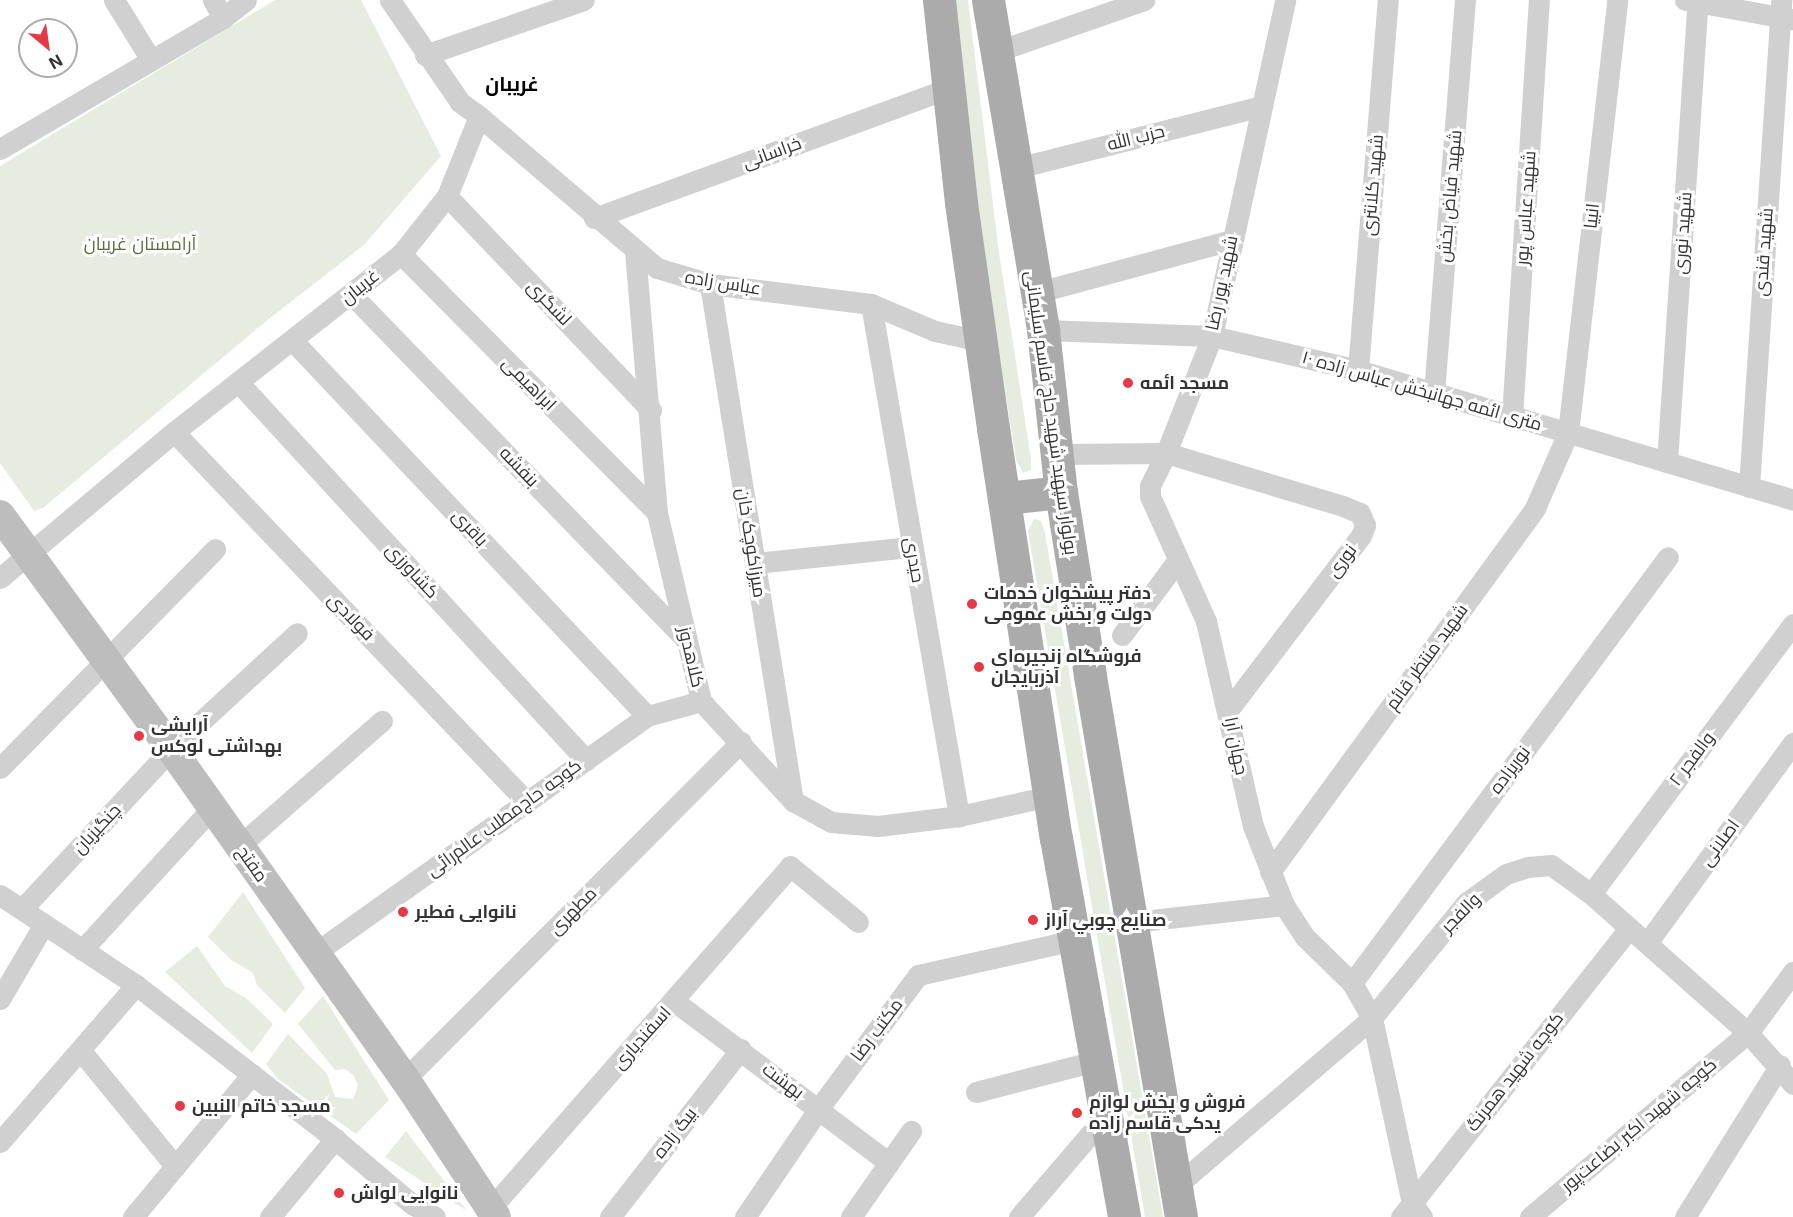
<!DOCTYPE html>
<html>
<head>
<meta charset="utf-8">
<style>
  body { margin:0 }
  #map { position:relative; width:1793px; height:1217px; overflow:hidden; background:#fff; font-family:Inter,Cairo,sans-serif }
  div>[style] { position:absolute }
  .green>* { inset:0; background:#e6ecdf }
  .minor>* { height:21px; margin:-10.5px; padding:0 10.5px; transform-origin:10.5px; border-radius:10.5px; background:#d0d0d0 }
  .secondary>* { height:30px; margin:-15px; padding:0 15px; transform-origin:15px; border-radius:15px; background:#bdbdbd }
  .primary>* { height:33px; margin:-16.5px; padding:0 16.5px; transform-origin:16.5px; border-radius:16.5px; background:#ababab }
  .dots>* { width:16px; height:16px; translate:-50% -50%; box-sizing:border-box; border:3px solid #fff; border-radius:50% }
  span { translate:-50% -50%; white-space:nowrap; text-align:center; line-height:1.15; -webkit-text-stroke:6px #fff; paint-order:stroke }
  .street-label { font-size:18px; color:#333 }
  .park-label { font-size:18px; color:#56703f }
  .poi-label { font-size:18px; color:#333; font-weight:700 }
  .left { translate:0 -50%; text-align:left }
  .neighbourhood-label { font-size:20px; color:#000; font-weight:700 }
  .north { position:absolute; left:18px; top:18px; width:60px; height:60px; box-sizing:border-box; background:#fff; border:2px solid #adadad; border-radius:50%; rotate:151deg; font-size:16px; font-weight:700; line-height:24px; text-align:center; color:#333 }
  .north::after { content:''; display:block; margin:auto; width:21px; height:27px; background:#e63946; clip-path:polygon(50% 0,100% 100%,50% 72%,0 100%) }
</style>
</head>
<body>
<div id="map">
  <div class="green">
    <i style="clip-path:polygon(275px 0,361px 0,441px 156px,364px 245px,265px 322px,43px 508px,34px 511px,0 463px,0 166px)"></i>
    <i style="clip-path:polygon(953px 0,968px 0,999px 253px,1031px 459px,1031px 470px,1023px 473px,1016px 460px,984px 256px)"></i>
    <i style="clip-path:polygon(1034px 519px,1041px 521px,1045px 533px,1163px 1217px,1145px 1217px,1028px 531px)"></i>
    <i style="clip-path:polygon(243px 892px,305px 988px,285px 1013px,257px 985px,253px 973px,230px 959px,208px 937px)"></i>
    <i style="clip-path:polygon(197px 946px,225px 986px,246px 998px,273px 1024px,252px 1053px,165px 972px)"></i>
    <i style="clip-path:polygon(323px 996px,389px 1100px,356px 1134px,278px 1079px,266px 1064px,288px 1034px,327px 1074px,335px 1097px,353px 1099px,358px 1085px,354px 1076px,345px 1069px,335px 1070px,298px 1024px)"></i>
    <i style="clip-path:polygon(406px 1131px,467px 1211px,385px 1157px)"></i>
  </div>
  <div class="minor">
    <i style="left:114px;top:0;width:70px;rotate:58.3deg"></i>
    <i style="left:213px;top:0;width:21px;rotate:61deg"></i>
    <i style="left:1685px;top:0;width:109px;rotate:10.1deg"></i>
    <i style="left:995px;top:52px;width:158px;rotate:-19.2deg"></i>
    <i style="left:425px;top:55px;width:168px;rotate:-19.1deg"></i>
    <i style="left:479px;top:116px;width:234px;rotate:40.5deg"></i>
    <i style="left:657px;top:268px;width:55px;rotate:16.8deg"></i>
    <i style="left:710px;top:284px;width:162px;rotate:7.1deg"></i>
    <i style="left:871px;top:304px;width:69px;rotate:22.9deg"></i>
    <i style="left:935px;top:331px;width:47px;rotate:12.3deg"></i>
    <i style="left:0;top:149px;width:259px;rotate:-30.4deg"></i>
    <i style="left:223px;top:18px;width:29px;rotate:-38deg"></i>
    <i style="left:1013px;top:169px;width:253px;rotate:-14.2deg"></i>
    <i style="left:447px;top:196px;width:296px;rotate:46.4deg"></i>
    <i style="left:594px;top:218px;width:379px;rotate:-20.1deg"></i>
    <i style="left:635px;top:251px;width:263px;rotate:85.2deg"></i>
    <i style="left:657px;top:513px;width:193px;rotate:76.8deg"></i>
    <i style="left:701px;top:701px;width:136px;rotate:47.4deg"></i>
    <i style="left:793px;top:801px;width:43px;rotate:28.9deg"></i>
    <i style="left:831px;top:822px;width:47px;rotate:4.9deg"></i>
    <i style="left:878px;top:826px;width:82px;rotate:-7deg"></i>
    <i style="left:959px;top:816px;width:93px;rotate:-12.4deg"></i>
    <i style="left:401px;top:254px;width:364px;rotate:45.3deg"></i>
    <i style="left:710px;top:284px;width:524px;rotate:80.88deg"></i>
    <i style="left:1035px;top:293px;width:204px;rotate:-15.1deg"></i>
    <i style="left:352px;top:295px;width:480px;rotate:45.9deg"></i>
    <i style="left:871px;top:304px;width:520px;rotate:80.25deg"></i>
    <i style="left:1043px;top:330px;width:169px;rotate:2deg"></i>
    <i style="left:1212px;top:336px;width:150px;rotate:13.1deg"></i>
    <i style="left:1358px;top:370px;width:454px;rotate:16.6deg"></i>
    <i style="left:292px;top:340px;width:517px;rotate:46.65deg"></i>
    <i style="left:1358px;top:370px;width:371px;rotate:-85.4deg"></i>
    <i style="left:238px;top:382px;width:514px;rotate:47.37deg"></i>
    <i style="left:1434px;top:393px;width:394px;rotate:-85.5deg"></i>
    <i style="left:1512px;top:416px;width:417px;rotate:-86.3deg"></i>
    <i style="left:174px;top:432px;width:511px;rotate:46.35deg"></i>
    <i style="left:1057px;top:454px;width:109px;rotate:-0.5deg"></i>
    <i style="left:1166px;top:453px;width:126px;rotate:-68.5deg"></i>
    <i style="left:1212px;top:336px;width:344px;rotate:-77.7deg"></i>
    <i style="left:1667px;top:462px;width:463px;rotate:-86.2deg"></i>
    <i style="left:1749px;top:487px;width:488px;rotate:-86.2deg"></i>
    <i style="left:755px;top:563px;width:157px;rotate:-5.9deg"></i>
    <i style="left:0;top:578px;width:227px;rotate:-40deg"></i>
    <i style="left:174px;top:432px;width:288px;rotate:-38.1deg"></i>
    <i style="left:401px;top:254px;width:74px;rotate:-51.6deg"></i>
    <i style="left:447px;top:196px;width:86px;rotate:-68.2deg"></i>
    <i style="left:479px;top:116px;width:24px;rotate:-144deg"></i>
    <i style="left:460px;top:102px;width:124px;rotate:-124.5deg"></i>
    <i style="left:1122px;top:635px;width:94px;rotate:-53.3deg"></i>
    <i style="left:1229px;top:709px;width:218px;rotate:-52.7deg"></i>
    <i style="left:1361px;top:536px;width:12px;rotate:-70deg"></i>
    <i style="left:1365px;top:525px;width:13px;rotate:-113deg"></i>
    <i style="left:1360px;top:513px;width:18px;rotate:-158deg"></i>
    <i style="left:1343px;top:506px;width:185px;rotate:-163.3deg"></i>
    <i style="left:1166px;top:453px;width:37px;rotate:116deg"></i>
    <i style="left:1150px;top:486px;width:10px;rotate:90deg"></i>
    <i style="left:1150px;top:496px;width:137px;rotate:65.9deg"></i>
    <i style="left:1206px;top:621px;width:210px;rotate:77.1deg"></i>
    <i style="left:1253px;top:826px;width:85px;rotate:68.6deg"></i>
    <i style="left:1284px;top:905px;width:38px;rotate:57deg"></i>
    <i style="left:1305px;top:937px;width:66px;rotate:44.4deg"></i>
    <i style="left:1352px;top:983px;width:40px;rotate:60.3deg"></i>
    <i style="left:1372px;top:1018px;width:189px;rotate:77.8deg"></i>
    <i style="left:1412px;top:1203px;width:17px;rotate:54deg"></i>
    <i style="left:0;top:768px;width:307px;rotate:-45.5deg"></i>
    <i style="left:239px;top:846px;width:190px;rotate:-41.2deg"></i>
    <i style="left:1270px;top:872px;width:450px;rotate:-53.9deg"></i>
    <i style="left:1535px;top:508px;width:82px;rotate:-66.3deg"></i>
    <i style="left:1568px;top:433px;width:436px;rotate:-83.5deg"></i>
    <i style="left:1591px;top:894px;width:337px;rotate:-53.2deg"></i>
    <i style="left:0;top:895px;width:163px;rotate:33.5deg"></i>
    <i style="left:136px;top:985px;width:252px;rotate:37.7deg"></i>
    <i style="left:335px;top:1139px;width:101px;rotate:40.2deg"></i>
    <i style="left:412px;top:1204px;width:26px;rotate:29deg"></i>
    <i style="left:22px;top:909px;width:219px;rotate:-47deg"></i>
    <i style="left:171px;top:749px;width:171px;rotate:-42.6deg"></i>
    <i style="left:1133px;top:922px;width:152px;rotate:-6.4deg"></i>
    <i style="left:1647px;top:943px;width:248px;rotate:-53.9deg"></i>
    <i style="left:82px;top:950px;width:193px;rotate:-47.5deg"></i>
    <i style="left:315px;top:953px;width:408px;rotate:-35.5deg"></i>
    <i style="left:647px;top:716px;width:56px;rotate:-15.5deg"></i>
    <i style="left:1352px;top:983px;width:530px;rotate:-53.43deg"></i>
    <i style="left:0;top:999px;width:87px;rotate:-59.6deg"></i>
    <i style="left:674px;top:1001px;width:269px;rotate:37deg"></i>
    <i style="left:81px;top:1051px;width:149px;rotate:50.7deg"></i>
    <i style="left:405px;top:1079px;width:476px;rotate:-45.1deg"></i>
    <i style="left:976px;top:1092px;width:123px;rotate:-14.6deg"></i>
    <i style="left:0;top:1142px;width:208px;rotate:-49.1deg"></i>
    <i style="left:1175px;top:1187px;width:260px;rotate:-40.6deg"></i>
    <i style="left:1372px;top:1018px;width:149px;rotate:-50.7deg"></i>
    <i style="left:1466px;top:903px;width:49px;rotate:-35.9deg"></i>
    <i style="left:1506px;top:874px;width:23px;rotate:-18deg"></i>
    <i style="left:1528px;top:867px;width:23px;rotate:-5deg"></i>
    <i style="left:1551px;top:865px;width:49px;rotate:35.9deg"></i>
    <i style="left:1591px;top:894px;width:210px;rotate:41.5deg"></i>
    <i style="left:1748px;top:1033px;width:68px;rotate:48.6deg"></i>
    <i style="left:491px;top:1208px;width:454px;rotate:-48.8deg"></i>
    <i style="left:790px;top:866px;width:88px;rotate:39.5deg"></i>
    <i style="left:133px;top:1217px;width:186px;rotate:-50.2deg"></i>
    <i style="left:270px;top:1217px;width:102px;rotate:-50.2deg"></i>
    <i style="left:610px;top:1217px;width:213px;rotate:-52.1deg"></i>
    <i style="left:745px;top:1217px;width:132px;rotate:-55.8deg"></i>
    <i style="left:819px;top:1108px;width:166px;rotate:-53.3deg"></i>
    <i style="left:918px;top:975px;width:160px;rotate:-12.6deg"></i>
    <i style="left:851px;top:1217px;width:105px;rotate:-55.1deg"></i>
    <i style="left:1019px;top:1217px;width:130px;rotate:-49.4deg"></i>
    <i style="left:1401px;top:1217px;width:368px;rotate:-51.7deg"></i>
    <i style="left:1530px;top:1217px;width:285px;rotate:-40.2deg"></i>
    <i style="left:1748px;top:1033px;width:76px;rotate:-53.6deg"></i>
    <i style="left:1685px;top:1217px;width:179px;rotate:-58deg"></i>
  </div>
  <div class="secondary">
    <i style="left:0;top:515px;width:290px;rotate:53.8deg"></i>
    <i style="left:171px;top:749px;width:405px;rotate:54.7deg"></i>
    <i style="left:405px;top:1079px;width:165px;rotate:56.6deg"></i>
  </div>
  <div class="primary">
    <i style="left:939px;top:0;width:204px;rotate:83.8deg"></i>
    <i style="left:961px;top:203px;width:227px;rotate:81.9deg"></i>
    <i style="left:993px;top:428px;width:415px;rotate:81.3deg"></i>
    <i style="left:1056px;top:838px;width:385px;rotate:79.8deg"></i>
    <i style="left:988px;top:0;width:335px;rotate:80.5deg"></i>
    <i style="left:1043px;top:330px;width:163px;rotate:83.7deg"></i>
    <i style="left:1061px;top:492px;width:186px;rotate:81deg"></i>
    <i style="left:1090px;top:676px;width:549px;rotate:80.45deg"></i>
    <i style="left:1004px;top:498px;width:57px;rotate:-6deg"></i>
  </div>
  <div class="dots">
    <i style="left:1128px;top:383px;background:#e63946"></i>
    <i style="left:972px;top:604px;background:#e63946"></i>
    <i style="left:979px;top:667px;background:#e63946"></i>
    <i style="left:139px;top:736px;background:#e63946"></i>
    <i style="left:403px;top:912px;background:#e63946"></i>
    <i style="left:1033px;top:920px;background:#e63946"></i>
    <i style="left:180px;top:1106px;background:#e63946"></i>
    <i style="left:1077px;top:1113px;background:#e63946"></i>
    <i style="left:339px;top:1193px;background:#e63946"></i>
  </div>
  <div class="street-label">
    <span style="left:1136px;top:138px;rotate:-14deg">حزب الله</span>
    <span style="left:772px;top:153px;rotate:-20deg">خراسانی</span>
    <span style="left:1373px;top:185px;rotate:-85deg">شهید کلانتری</span>
    <span style="left:1450px;top:196px;rotate:-85deg">شهید فیاض بخش</span>
    <span style="left:1526px;top:208px;rotate:-86deg">شهید عباس پور</span>
    <span style="left:1592px;top:216px;rotate:-84deg">انبیا</span>
    <span style="left:1683px;top:233px;rotate:-86deg">شهید نوری</span>
    <span style="left:1764px;top:252px;rotate:-86deg">شهید قندی</span>
    <span style="left:723px;top:283px;rotate:9deg">عباس زاده</span>
    <span style="left:1222px;top:283px;rotate:-78deg">شهید پور رضا</span>
    <span style="left:360px;top:287px;rotate:-39deg">غریبان</span>
    <span style="left:549px;top:303px;rotate:46deg">لشگری</span>
    <span style="left:529px;top:384px;rotate:45deg">ابراهیمی</span>
    <span style="left:1422px;top:391px;rotate:16deg">۱۰ متری ائمه جهانبخش عباس زاده</span>
    <span style="left:1051px;top:413px;rotate:82deg">بولوار سپهبد شهید حاج قاسم سلیمانی</span>
    <span style="left:519px;top:467px;rotate:46deg">بنفشه</span>
    <span style="left:470px;top:528px;rotate:47deg">باقری</span>
    <span style="left:751px;top:543px;rotate:81deg">میرزاکوچک خان</span>
    <span style="left:914px;top:560px;rotate:80deg">حیدری</span>
    <span style="left:1342px;top:561px;rotate:-53deg">نوری</span>
    <span style="left:412px;top:571px;rotate:47deg">کشاورزی</span>
    <span style="left:351px;top:617px;rotate:46deg">فولادی</span>
    <span style="left:691px;top:657px;rotate:77deg">کلاهدوز</span>
    <span style="left:1427px;top:657px;rotate:-54deg">شهید منتظر قائم</span>
    <span style="left:1236px;top:746px;rotate:79deg">جهان آرا</span>
    <span style="left:1692px;top:759px;rotate:-53deg">والفجر ۲</span>
    <span style="left:1510px;top:770px;rotate:-53deg">نوریزاده</span>
    <span style="left:504px;top:818px;rotate:-36deg">کوچه حاج‌مطلب عالم‌رائی</span>
    <span style="left:97px;top:829px;rotate:-47deg">چنگیزیان</span>
    <span style="left:1720px;top:843px;rotate:-54deg">اصلانی</span>
    <span style="left:252px;top:864px;rotate:55deg">مفتح</span>
    <span style="left:573px;top:911px;rotate:-45deg">مطهری</span>
    <span style="left:1461px;top:913px;rotate:-46deg">والفجر</span>
    <span style="left:877px;top:1030px;rotate:-53deg">مکتب رضا</span>
    <span style="left:642px;top:1038px;rotate:-48deg">اسفندیاری</span>
    <span style="left:1515px;top:1072px;rotate:-52deg">کوچه شهید همرنگ</span>
    <span style="left:783px;top:1081px;rotate:37deg">بهشت</span>
    <span style="left:1639px;top:1125px;rotate:-40deg">کوچه شهید اکبر بضاعت‌پور</span>
    <span style="left:675px;top:1133px;rotate:-52deg">بیگ زاده</span>
  </div>
  <div class="park-label">
    <span style="left:140px;top:244px">آرامستان غریبان</span>
  </div>
  <div class="poi-label">
    <span class="left" style="left:1140px;top:383px">مسجد ائمه</span>
    <span class="left" style="left:984px;top:604px">دفتر پیشخوان خدمات<br>دولت و بخش عمومی</span>
    <span class="left" style="left:991px;top:667px">فروشگاه زنجیره‌ای<br>آذربایجان</span>
    <span class="left" style="left:151px;top:736px">آرایشی<br>بهداشتی لوکس</span>
    <span class="left" style="left:415px;top:912px">نانوایی فطیر</span>
    <span class="left" style="left:1045px;top:920px">صنايع چوبي آراز</span>
    <span class="left" style="left:1089px;top:1113px">فروش و پخش لوازم<br>یدکی قاسم زاده</span>
    <span class="left" style="left:192px;top:1106px">مسجد خاتم النبین</span>
    <span class="left" style="left:351px;top:1193px">نانوایی لواش</span>
  </div>
  <div class="neighbourhood-label">
    <span style="left:512px;top:84px">غریبان</span>
  </div>
  <div class="north">N</div>
</div>
</body>
</html>
